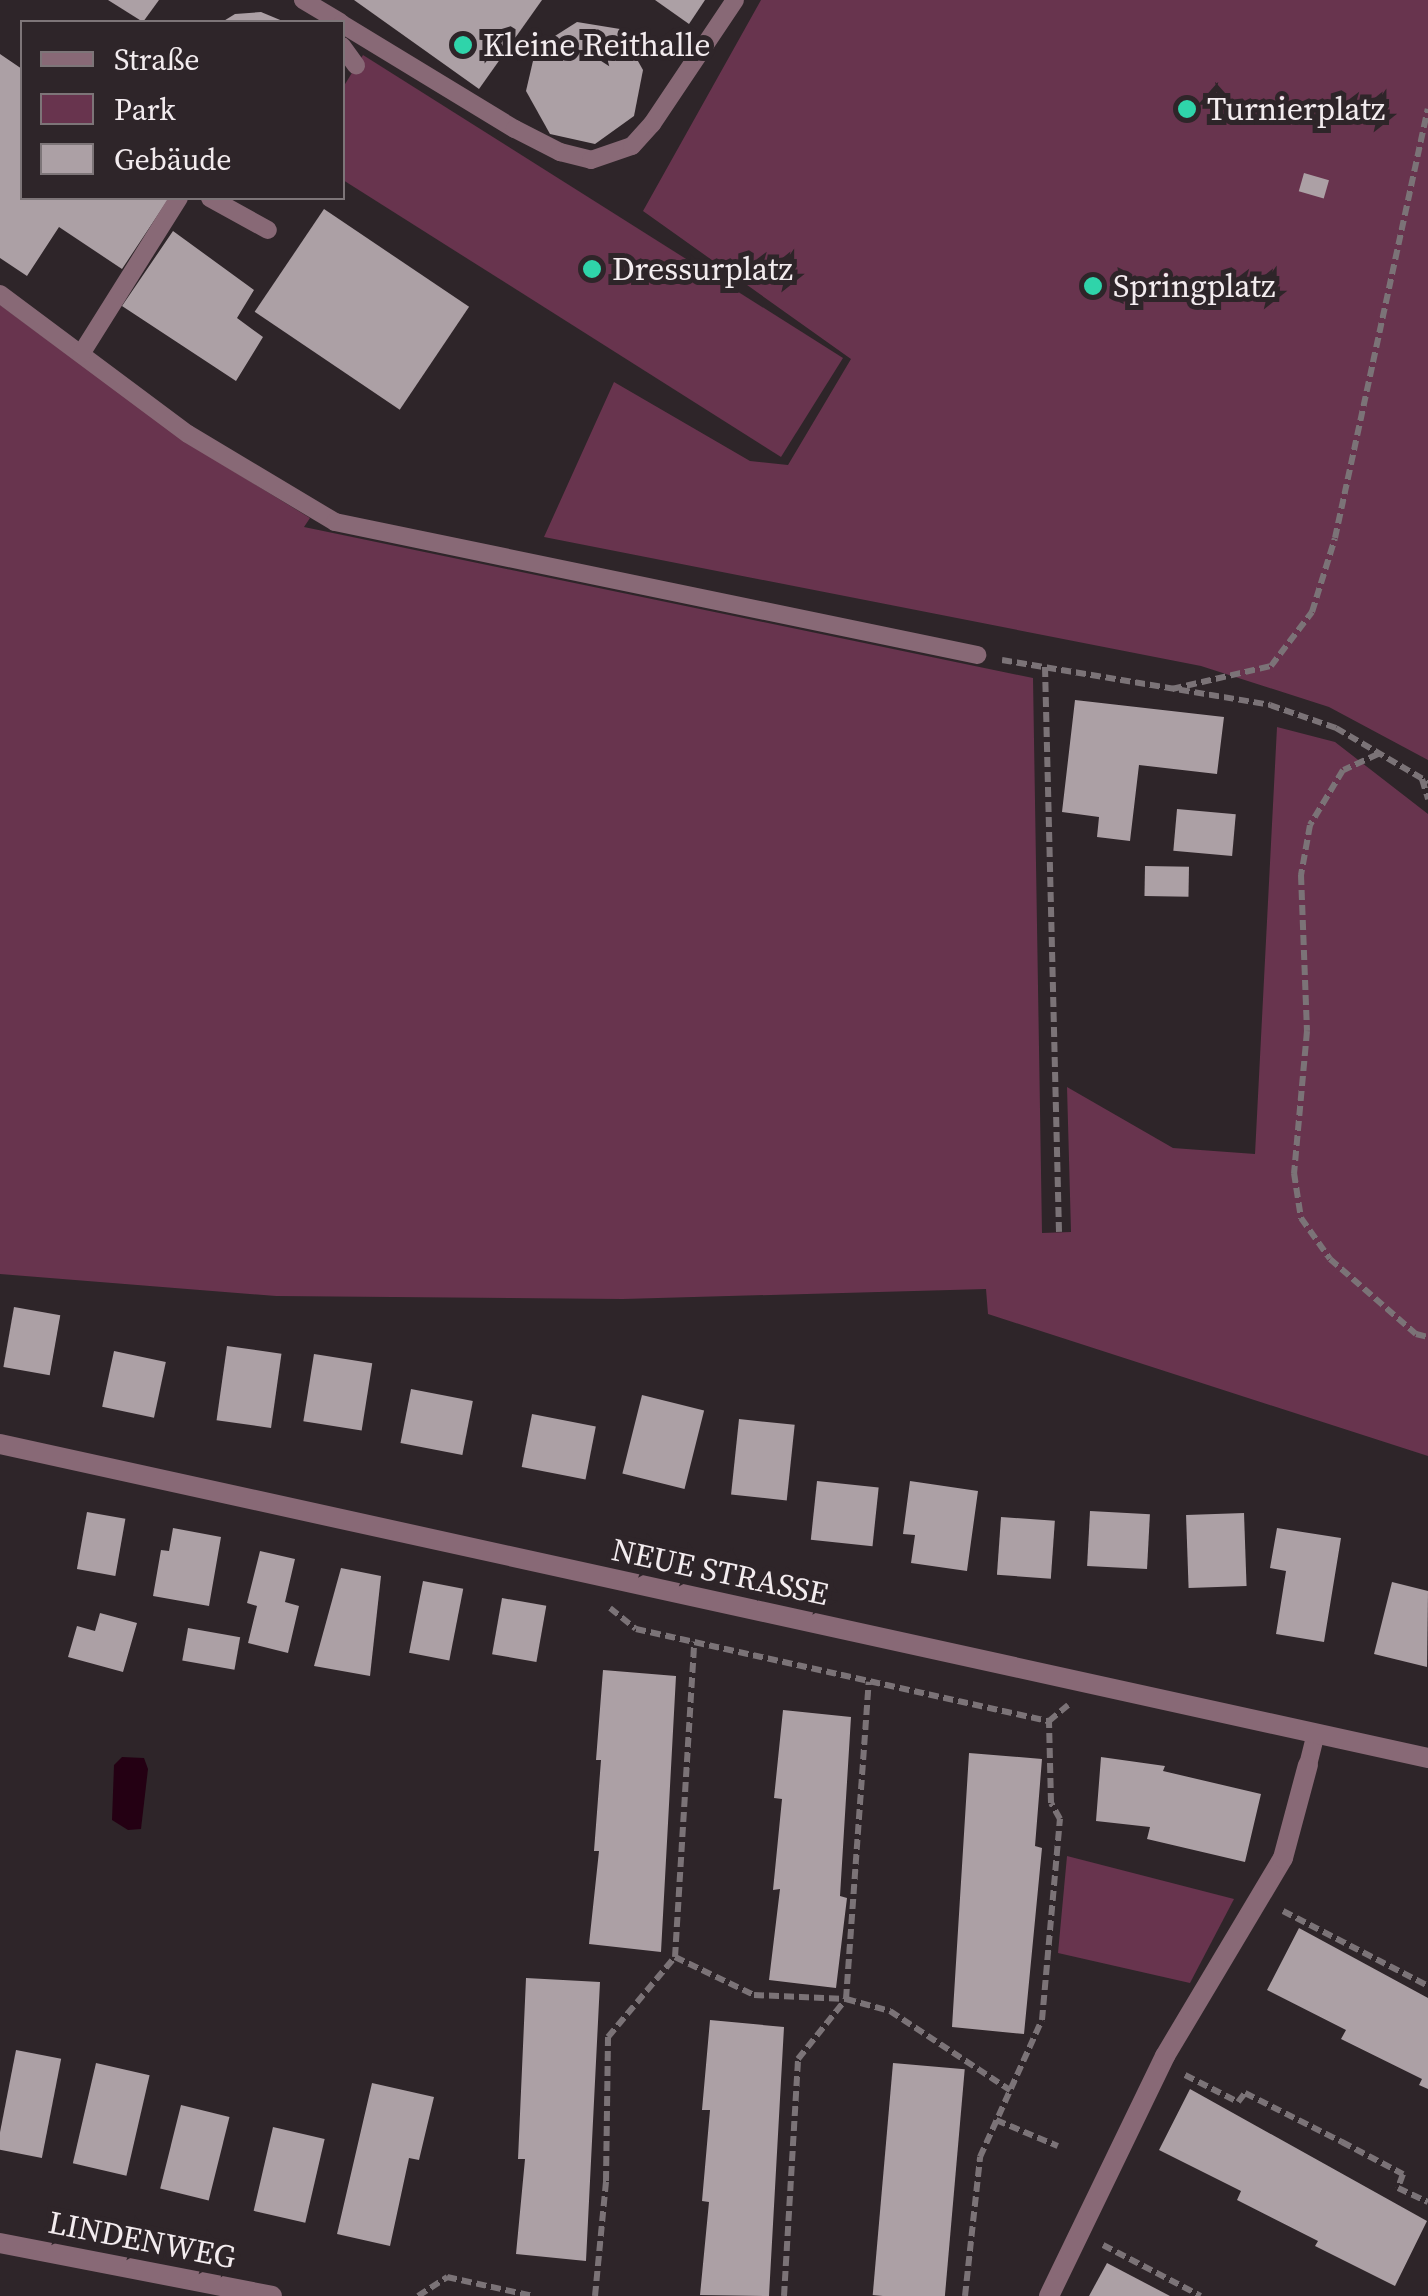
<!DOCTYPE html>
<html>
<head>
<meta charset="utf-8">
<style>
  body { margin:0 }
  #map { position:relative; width:1428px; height:2296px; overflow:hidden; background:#2e2529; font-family:"Source Serif 4",serif }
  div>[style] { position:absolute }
  .green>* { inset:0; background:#68344e }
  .water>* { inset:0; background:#240013 }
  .building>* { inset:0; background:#aca0a5; transform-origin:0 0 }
  .path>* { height:6px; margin-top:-3px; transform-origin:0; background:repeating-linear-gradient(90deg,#7b7377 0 10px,transparent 0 15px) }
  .lane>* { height:18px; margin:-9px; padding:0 9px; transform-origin:9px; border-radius:9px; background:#886976 }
  .street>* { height:20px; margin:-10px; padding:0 10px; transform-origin:10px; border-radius:10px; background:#886976 }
  .dots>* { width:28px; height:28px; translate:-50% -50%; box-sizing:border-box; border:5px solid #2e2529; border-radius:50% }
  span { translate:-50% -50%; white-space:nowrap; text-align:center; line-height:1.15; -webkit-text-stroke:10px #2e2529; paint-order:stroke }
  .poi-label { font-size:32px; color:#f3ecef }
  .left { translate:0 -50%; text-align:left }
  .street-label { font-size:32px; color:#f3ecef }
  .legend { position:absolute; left:20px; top:20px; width:325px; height:180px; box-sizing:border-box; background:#2e2529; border:2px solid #7d7578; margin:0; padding:12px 18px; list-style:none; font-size:30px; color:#f3ecef }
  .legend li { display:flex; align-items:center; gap:20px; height:50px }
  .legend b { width:50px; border:2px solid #7d7578 }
</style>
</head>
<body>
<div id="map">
  <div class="green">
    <i style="clip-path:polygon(761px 0,1428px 0,1428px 760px,1329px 707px,1201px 666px,544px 537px,614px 382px,750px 461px,788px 465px,851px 359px,643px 211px)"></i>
    <i style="clip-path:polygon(363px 55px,843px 358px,781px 457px,343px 180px,342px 89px)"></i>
    <i style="clip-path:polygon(0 305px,186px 442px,310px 518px,304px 527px,1033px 678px,1042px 1233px,1071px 1232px,1067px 1087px,1173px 1148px,1255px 1154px,1277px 727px,1335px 742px,1428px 814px,1428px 1456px,988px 1314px,986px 1289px,623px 1299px,276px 1296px,0 1274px)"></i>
    <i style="clip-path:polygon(1067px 1856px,1234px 1899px,1190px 1983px,1058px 1953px)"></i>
  </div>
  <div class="water">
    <i style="clip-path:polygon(122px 1757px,144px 1758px,148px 1769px,141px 1829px,128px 1830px,112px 1820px,114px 1765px)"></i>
  </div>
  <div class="building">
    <i style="clip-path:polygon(108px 0,159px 0,143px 22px)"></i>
    <i style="clip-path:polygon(354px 0,542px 0,479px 89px)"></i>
    <i style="clip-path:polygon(655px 0,705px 0,689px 24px)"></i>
    <i style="clip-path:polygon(261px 12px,285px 22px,222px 22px,235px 14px)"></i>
    <i style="clip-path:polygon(577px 22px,620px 29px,643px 70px,634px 116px,595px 144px,550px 134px,526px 91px,536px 48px)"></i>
    <i style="clip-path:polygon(0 54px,22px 69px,22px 198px,169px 198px,122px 269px,59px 227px,27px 276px,0 258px)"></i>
    <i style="left:1304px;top:173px;width:26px;height:19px;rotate:16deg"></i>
    <i style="left:324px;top:209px;width:175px;height:124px;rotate:34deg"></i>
    <i style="clip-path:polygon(173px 231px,254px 290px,237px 318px,263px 337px,236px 381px,122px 306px)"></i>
    <i style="clip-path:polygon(1075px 700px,1224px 717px,1217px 774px,1139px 765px,1130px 841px,1097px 837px,1099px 817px,1062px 812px)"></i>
    <i style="left:1177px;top:809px;width:59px;height:42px;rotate:5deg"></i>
    <i style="left:1145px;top:866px;width:44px;height:30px;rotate:1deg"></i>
    <i style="left:14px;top:1307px;width:47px;height:61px;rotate:10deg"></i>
    <i style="left:227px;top:1346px;width:55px;height:75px;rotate:8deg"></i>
    <i style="left:114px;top:1351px;width:53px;height:57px;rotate:12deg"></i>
    <i style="left:314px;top:1354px;width:59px;height:68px;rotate:9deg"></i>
    <i style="left:411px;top:1389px;width:63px;height:55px;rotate:11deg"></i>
    <i style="left:642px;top:1395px;width:64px;height:81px;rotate:14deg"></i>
    <i style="left:532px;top:1414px;width:65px;height:54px;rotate:11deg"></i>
    <i style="left:739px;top:1419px;width:56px;height:76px;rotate:6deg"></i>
    <i style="left:817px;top:1481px;width:62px;height:59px;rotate:6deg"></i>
    <i style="clip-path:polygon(910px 1481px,978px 1491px,967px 1571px,911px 1563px,915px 1535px,903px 1534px)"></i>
    <i style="left:1090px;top:1511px;width:60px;height:55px;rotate:3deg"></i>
    <i style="left:87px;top:1512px;width:39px;height:58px;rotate:10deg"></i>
    <i style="left:1244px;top:1513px;width:73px;height:58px;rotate:88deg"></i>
    <i style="left:1001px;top:1517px;width:54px;height:58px;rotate:4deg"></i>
    <i style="clip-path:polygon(173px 1528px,221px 1537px,209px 1606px,153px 1596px,161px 1550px,169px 1551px)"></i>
    <i style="clip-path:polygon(1277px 1528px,1341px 1538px,1324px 1642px,1276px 1634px,1286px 1571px,1270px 1568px)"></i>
    <i style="clip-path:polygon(260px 1551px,295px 1559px,285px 1602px,299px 1606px,288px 1653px,248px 1643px,257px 1606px,247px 1603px)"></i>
    <i style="clip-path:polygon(341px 1568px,381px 1576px,370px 1676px,314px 1666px)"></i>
    <i style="left:423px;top:1581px;width:41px;height:73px;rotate:11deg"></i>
    <i style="clip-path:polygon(1392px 1582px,1428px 1591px,1427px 1667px,1374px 1654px)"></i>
    <i style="left:502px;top:1598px;width:45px;height:57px;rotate:10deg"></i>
    <i style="clip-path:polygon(100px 1613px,137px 1623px,123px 1672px,68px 1657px,77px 1626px,95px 1631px)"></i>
    <i style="left:188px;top:1628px;width:53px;height:33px;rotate:10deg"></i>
    <i style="clip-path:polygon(603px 1670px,676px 1676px,661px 1952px,589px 1944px,599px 1851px,594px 1851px,601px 1760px,596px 1760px)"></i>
    <i style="clip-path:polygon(783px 1710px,851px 1717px,840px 1896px,847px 1898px,836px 1988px,769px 1980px,780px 1889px,773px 1890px,782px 1799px,774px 1798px)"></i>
    <i style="clip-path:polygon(969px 1753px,1042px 1759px,1035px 1846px,1042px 1848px,1024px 2034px,952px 2027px)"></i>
    <i style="clip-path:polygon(1101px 1757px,1165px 1766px,1163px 1771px,1261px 1794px,1245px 1862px,1147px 1839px,1150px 1827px,1096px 1821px)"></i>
    <i style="clip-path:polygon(1299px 1928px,1428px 1998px,1428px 2089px,1419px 2085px,1422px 2079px,1341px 2039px,1346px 2030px,1267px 1990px)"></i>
    <i style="clip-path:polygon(526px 1978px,600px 1982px,586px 2261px,516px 2254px,525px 2159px,518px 2159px)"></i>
    <i style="clip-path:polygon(710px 2020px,784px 2027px,769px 2296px,700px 2295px,709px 2202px,702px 2201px,710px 2110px,702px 2110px)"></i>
    <i style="left:16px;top:2050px;width:46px;height:101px;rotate:11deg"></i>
    <i style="left:96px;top:2063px;width:55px;height:103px;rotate:13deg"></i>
    <i style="left:893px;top:2063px;width:72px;height:233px;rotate:5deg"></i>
    <i style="clip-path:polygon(372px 2083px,434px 2097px,419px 2160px,409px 2158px,390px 2246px,337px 2234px)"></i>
    <i style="clip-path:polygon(1190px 2089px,1427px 2221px,1395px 2286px,1315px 2246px,1318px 2241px,1237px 2200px,1241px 2191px,1159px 2150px)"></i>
    <i style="left:181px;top:2105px;width:50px;height:86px;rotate:14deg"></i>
    <i style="left:273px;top:2127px;width:53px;height:86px;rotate:13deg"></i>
    <i style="clip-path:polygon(1107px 2263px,1170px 2296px,1089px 2296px)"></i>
  </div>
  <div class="path">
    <i style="left:1002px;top:660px;width:272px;rotate:9.5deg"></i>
    <i style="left:1270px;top:705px;width:70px;rotate:19.2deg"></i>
    <i style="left:1336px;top:728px;width:107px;rotate:30.4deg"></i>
    <i style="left:1045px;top:667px;width:565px;rotate:88.58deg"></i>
    <i style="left:1172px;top:689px;width:102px;rotate:-13.1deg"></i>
    <i style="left:1271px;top:666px;width:68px;rotate:-52.8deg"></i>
    <i style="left:1312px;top:612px;width:77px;rotate:-72.7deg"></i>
    <i style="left:1335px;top:538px;width:439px;rotate:-77.8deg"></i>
    <i style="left:1378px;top:754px;width:38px;rotate:155deg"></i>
    <i style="left:1343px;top:770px;width:64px;rotate:121deg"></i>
    <i style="left:1310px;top:825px;width:51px;rotate:100.2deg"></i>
    <i style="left:1301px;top:875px;width:156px;rotate:87.8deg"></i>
    <i style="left:1307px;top:1031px;width:143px;rotate:95.2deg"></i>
    <i style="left:1294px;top:1173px;width:46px;rotate:81.2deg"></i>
    <i style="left:1301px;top:1218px;width:50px;rotate:54.7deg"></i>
    <i style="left:1330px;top:1259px;width:114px;rotate:41.1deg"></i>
    <i style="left:1416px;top:1334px;width:12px;rotate:14deg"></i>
    <i style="left:1422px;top:779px;width:21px;rotate:73deg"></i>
    <i style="left:610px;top:1608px;width:33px;rotate:39deg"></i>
    <i style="left:636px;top:1629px;width:423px;rotate:12.6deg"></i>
    <i style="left:1049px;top:1721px;width:25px;rotate:-40deg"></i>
    <i style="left:1283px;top:1911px;width:163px;rotate:27.3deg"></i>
    <i style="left:675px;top:1957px;width:88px;rotate:25.7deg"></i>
    <i style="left:754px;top:1995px;width:92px;rotate:2.5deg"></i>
    <i style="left:846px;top:1999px;width:46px;rotate:15.3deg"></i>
    <i style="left:890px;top:2011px;width:144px;rotate:33.4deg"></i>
    <i style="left:1185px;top:2075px;width:59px;rotate:27deg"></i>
    <i style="left:1238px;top:2102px;width:11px;rotate:-52deg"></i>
    <i style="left:1245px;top:2093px;width:109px;rotate:26.8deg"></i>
    <i style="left:1342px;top:2142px;width:69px;rotate:27.7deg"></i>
    <i style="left:1403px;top:2174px;width:15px;rotate:110deg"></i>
    <i style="left:1398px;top:2188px;width:33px;rotate:25deg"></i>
    <i style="left:996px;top:2120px;width:67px;rotate:22.8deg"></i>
    <i style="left:1103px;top:2245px;width:110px;rotate:27.5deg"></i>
    <i style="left:418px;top:2296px;width:35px;rotate:-33deg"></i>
    <i style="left:447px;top:2277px;width:88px;rotate:12.5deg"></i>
    <i style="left:595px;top:2296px;width:116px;rotate:-84.5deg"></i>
    <i style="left:606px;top:2181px;width:144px;rotate:-89.2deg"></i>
    <i style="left:608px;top:2037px;width:104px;rotate:-50.1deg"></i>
    <i style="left:675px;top:1957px;width:316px;rotate:-86.5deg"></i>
    <i style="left:784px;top:2296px;width:237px;rotate:-86.6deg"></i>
    <i style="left:798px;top:2059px;width:77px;rotate:-51.3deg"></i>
    <i style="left:846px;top:1999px;width:318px;rotate:-85.9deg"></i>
    <i style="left:965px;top:2296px;width:140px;rotate:-83.8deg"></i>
    <i style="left:980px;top:2157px;width:150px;rotate:-65.7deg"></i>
    <i style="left:1042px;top:2020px;width:202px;rotate:-84.9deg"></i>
    <i style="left:1060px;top:1819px;width:18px;rotate:-119deg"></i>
    <i style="left:1051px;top:1803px;width:82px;rotate:-91.4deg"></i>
  </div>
  <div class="lane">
    <i style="left:303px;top:0;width:43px;rotate:30.7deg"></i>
    <i style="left:342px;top:24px;width:202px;rotate:31.3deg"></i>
    <i style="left:515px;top:129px;width:51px;rotate:27.1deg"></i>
    <i style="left:560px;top:152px;width:32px;rotate:14deg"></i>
    <i style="left:591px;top:160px;width:43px;rotate:-18.9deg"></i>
    <i style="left:632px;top:146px;width:30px;rotate:-48deg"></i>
    <i style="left:652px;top:124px;width:149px;rotate:-56.2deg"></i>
    <i style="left:342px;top:46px;width:24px;rotate:54deg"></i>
    <i style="left:210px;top:198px;width:66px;rotate:28.9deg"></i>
    <i style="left:0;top:294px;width:234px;rotate:36.7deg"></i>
    <i style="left:188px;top:434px;width:171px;rotate:30.9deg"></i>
    <i style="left:335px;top:522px;width:656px;rotate:11.7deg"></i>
    <i style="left:81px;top:354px;width:184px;rotate:-57.9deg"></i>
    <i style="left:1308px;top:1765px;width:32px;rotate:-76deg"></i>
  </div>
  <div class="street">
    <i style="left:0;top:1444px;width:1462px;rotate:12.4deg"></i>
    <i style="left:0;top:2243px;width:277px;rotate:11deg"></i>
    <i style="left:1049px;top:2296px;width:267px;rotate:-64.2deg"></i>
    <i style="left:1165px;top:2056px;width:230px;rotate:-59.2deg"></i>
    <i style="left:1283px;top:1858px;width:96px;rotate:-75deg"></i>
  </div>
  <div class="dots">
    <i style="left:463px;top:45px;background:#2fd4aa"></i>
    <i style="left:1187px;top:109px;background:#2fd4aa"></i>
    <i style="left:592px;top:269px;background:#2fd4aa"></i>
    <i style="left:1093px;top:286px;background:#2fd4aa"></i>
  </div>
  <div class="poi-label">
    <span class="left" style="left:483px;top:45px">Kleine Reithalle</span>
    <span class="left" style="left:1207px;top:109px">Turnierplatz</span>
    <span class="left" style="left:612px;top:269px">Dressurplatz</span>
    <span class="left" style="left:1113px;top:286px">Springplatz</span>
  </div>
  <div class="street-label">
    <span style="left:720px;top:1572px;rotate:12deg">NEUE STRASSE</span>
    <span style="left:142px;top:2240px;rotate:11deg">LINDENWEG</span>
  </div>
  <ul class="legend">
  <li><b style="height:12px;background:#886976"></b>Straße</li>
  <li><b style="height:28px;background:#68344e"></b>Park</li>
  <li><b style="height:28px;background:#aca0a5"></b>Gebäude</li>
  </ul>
</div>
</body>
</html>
